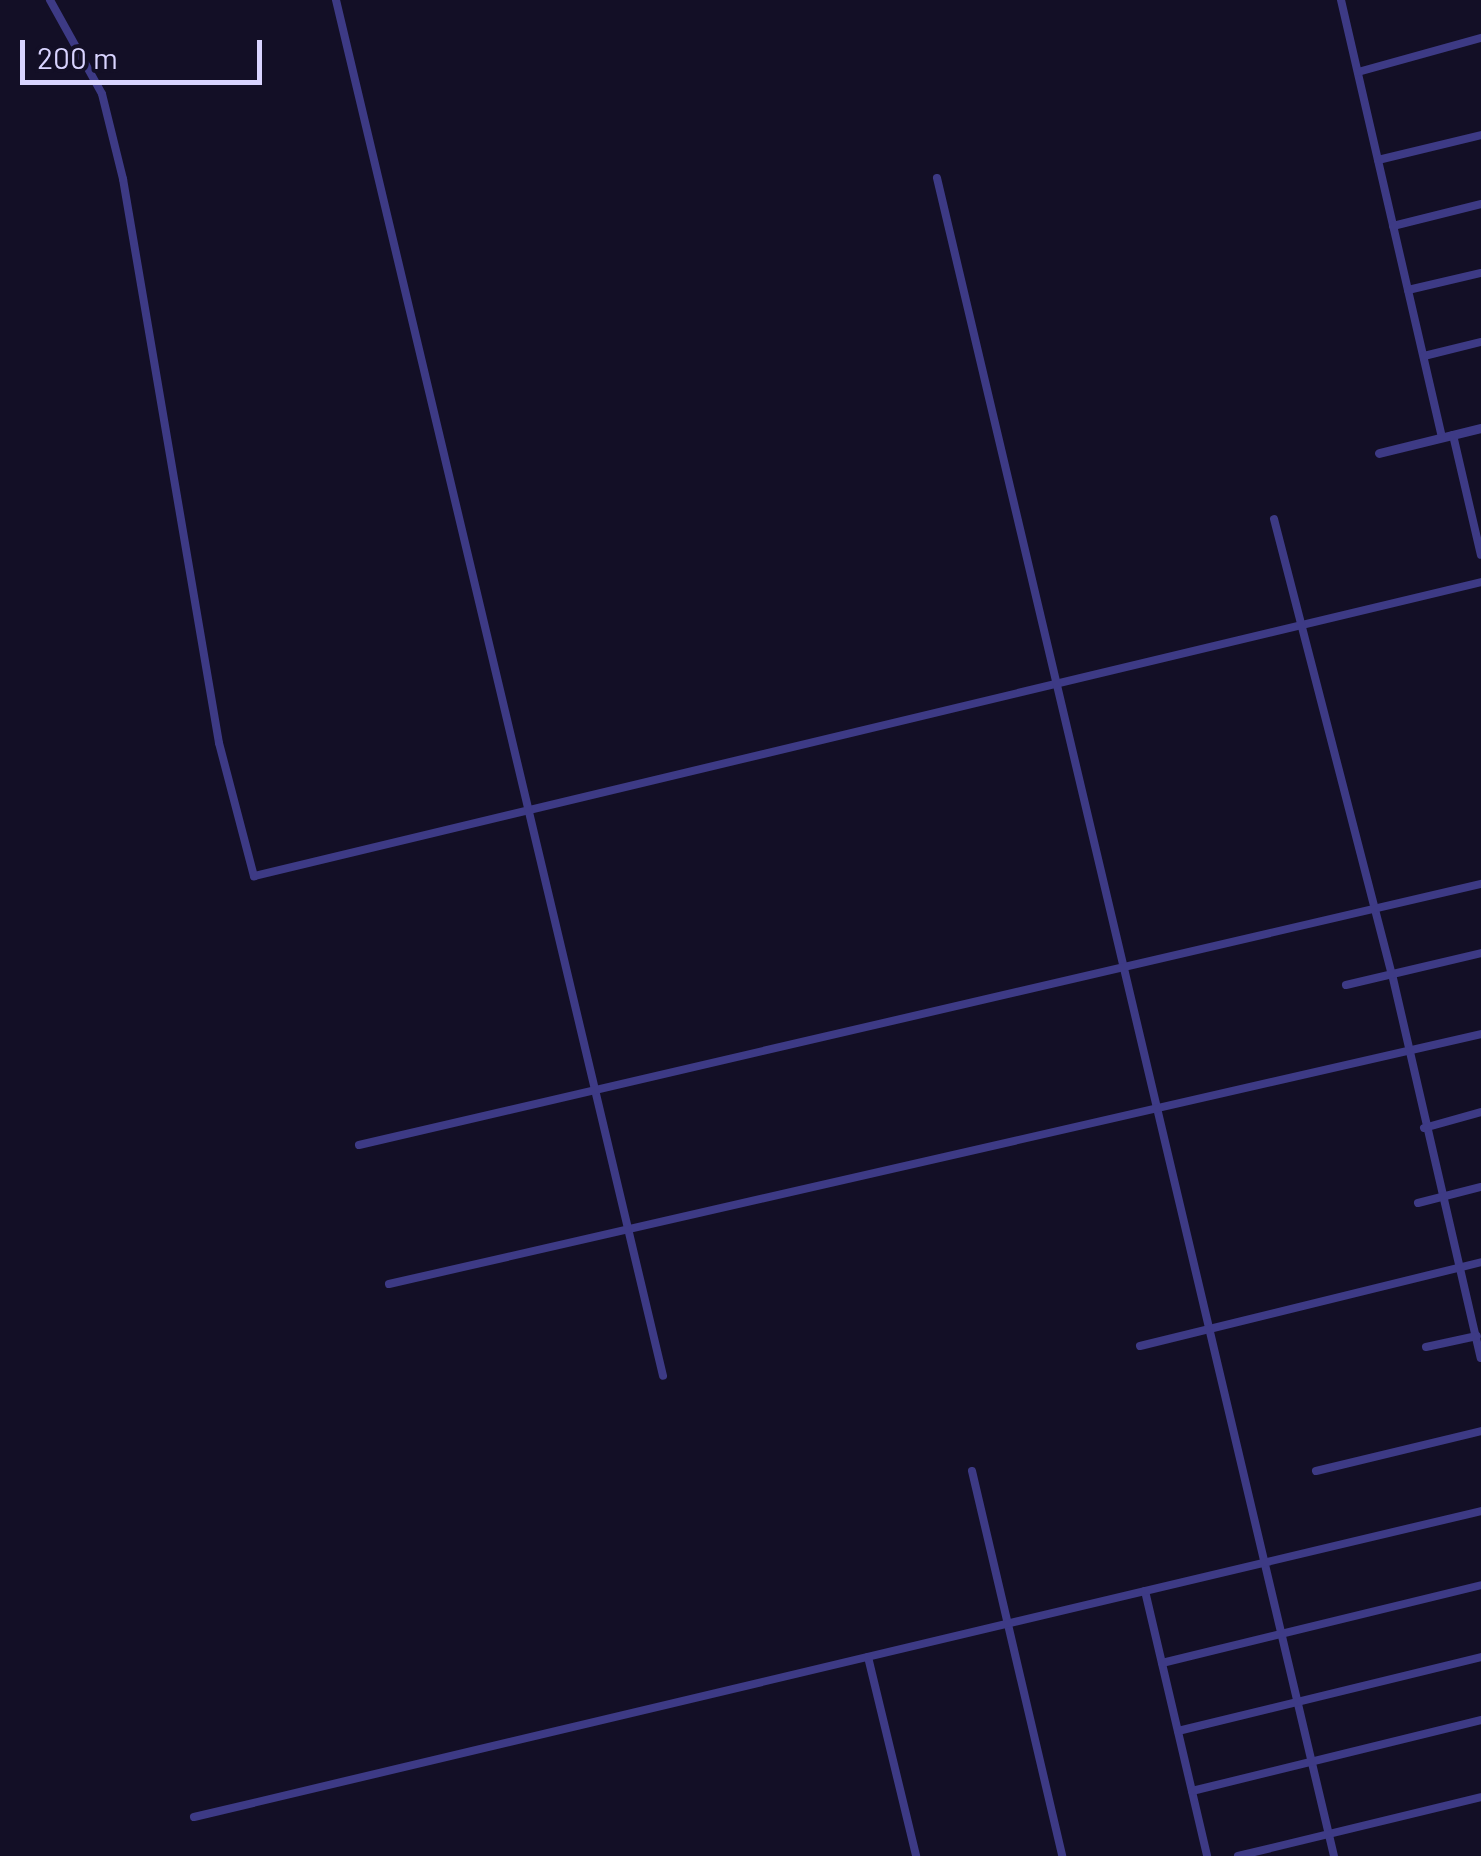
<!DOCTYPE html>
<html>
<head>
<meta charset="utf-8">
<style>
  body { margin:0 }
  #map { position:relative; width:1481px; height:1856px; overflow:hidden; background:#130f26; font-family:Barlow,sans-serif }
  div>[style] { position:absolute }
  .minor>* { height:8px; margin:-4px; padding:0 4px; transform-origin:4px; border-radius:4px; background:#3d3a85 }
  .tertiary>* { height:9px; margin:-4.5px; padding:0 4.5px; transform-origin:4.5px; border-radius:4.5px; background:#3d3a85 }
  span { translate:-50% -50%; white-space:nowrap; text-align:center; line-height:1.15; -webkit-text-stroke:8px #130f26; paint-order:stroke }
  .scale { position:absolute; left:20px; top:40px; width:242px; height:45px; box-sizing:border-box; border:5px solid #d9d4ff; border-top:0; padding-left:12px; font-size:30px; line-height:35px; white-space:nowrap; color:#d9d4ff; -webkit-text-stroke:8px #130f26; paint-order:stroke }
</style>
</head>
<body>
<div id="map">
  <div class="minor">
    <i style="left:50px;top:0;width:107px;rotate:61deg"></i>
    <i style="left:102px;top:94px;width:88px;rotate:76.1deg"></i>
    <i style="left:123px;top:179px;width:572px;rotate:80.34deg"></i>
    <i style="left:219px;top:743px;width:138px;rotate:75.3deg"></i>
    <i style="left:254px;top:876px;width:1262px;rotate:-13.47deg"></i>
    <i style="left:336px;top:0;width:1414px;rotate:76.63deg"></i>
    <i style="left:1341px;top:0;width:449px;rotate:77deg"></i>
    <i style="left:1358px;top:72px;width:128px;rotate:-15.5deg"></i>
    <i style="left:1378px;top:160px;width:106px;rotate:-13.6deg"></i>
    <i style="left:937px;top:178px;width:1724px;rotate:76.69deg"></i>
    <i style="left:1393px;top:226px;width:91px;rotate:-14deg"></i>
    <i style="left:1408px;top:290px;width:75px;rotate:-13.1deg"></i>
    <i style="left:1424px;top:356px;width:59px;rotate:-13.8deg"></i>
    <i style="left:1453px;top:435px;width:123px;rotate:76.9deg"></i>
    <i style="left:1274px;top:519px;width:470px;rotate:75.5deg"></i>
    <i style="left:1392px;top:974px;width:394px;rotate:77deg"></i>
    <i style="left:1346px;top:985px;width:139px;rotate:-13.3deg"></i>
    <i style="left:1424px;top:1128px;width:59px;rotate:-15.7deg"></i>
    <i style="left:359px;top:1145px;width:1152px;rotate:-13.1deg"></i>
    <i style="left:1418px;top:1203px;width:65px;rotate:-14.3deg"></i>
    <i style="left:389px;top:1284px;width:1120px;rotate:-12.89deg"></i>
    <i style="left:1140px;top:1346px;width:351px;rotate:-13.8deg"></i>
    <i style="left:1426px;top:1347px;width:52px;rotate:-12.2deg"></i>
    <i style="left:972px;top:1471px;width:395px;rotate:76.8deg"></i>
    <i style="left:1316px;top:1471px;width:170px;rotate:-13.6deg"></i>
    <i style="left:1145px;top:1591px;width:272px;rotate:76.8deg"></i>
    <i style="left:868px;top:1657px;width:205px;rotate:76.4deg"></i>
    <i style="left:1162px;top:1663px;width:328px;rotate:-13.7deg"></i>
    <i style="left:1178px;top:1731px;width:312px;rotate:-13.7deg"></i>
    <i style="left:1192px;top:1791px;width:298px;rotate:-13.8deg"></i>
    <i style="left:194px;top:1817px;width:1323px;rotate:-13.37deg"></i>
    <i style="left:1238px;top:1856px;width:250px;rotate:-13.6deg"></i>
  </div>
  <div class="tertiary">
    <i style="left:1379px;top:453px;width:105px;rotate:-13.8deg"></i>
  </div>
  <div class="scale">200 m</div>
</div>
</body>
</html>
